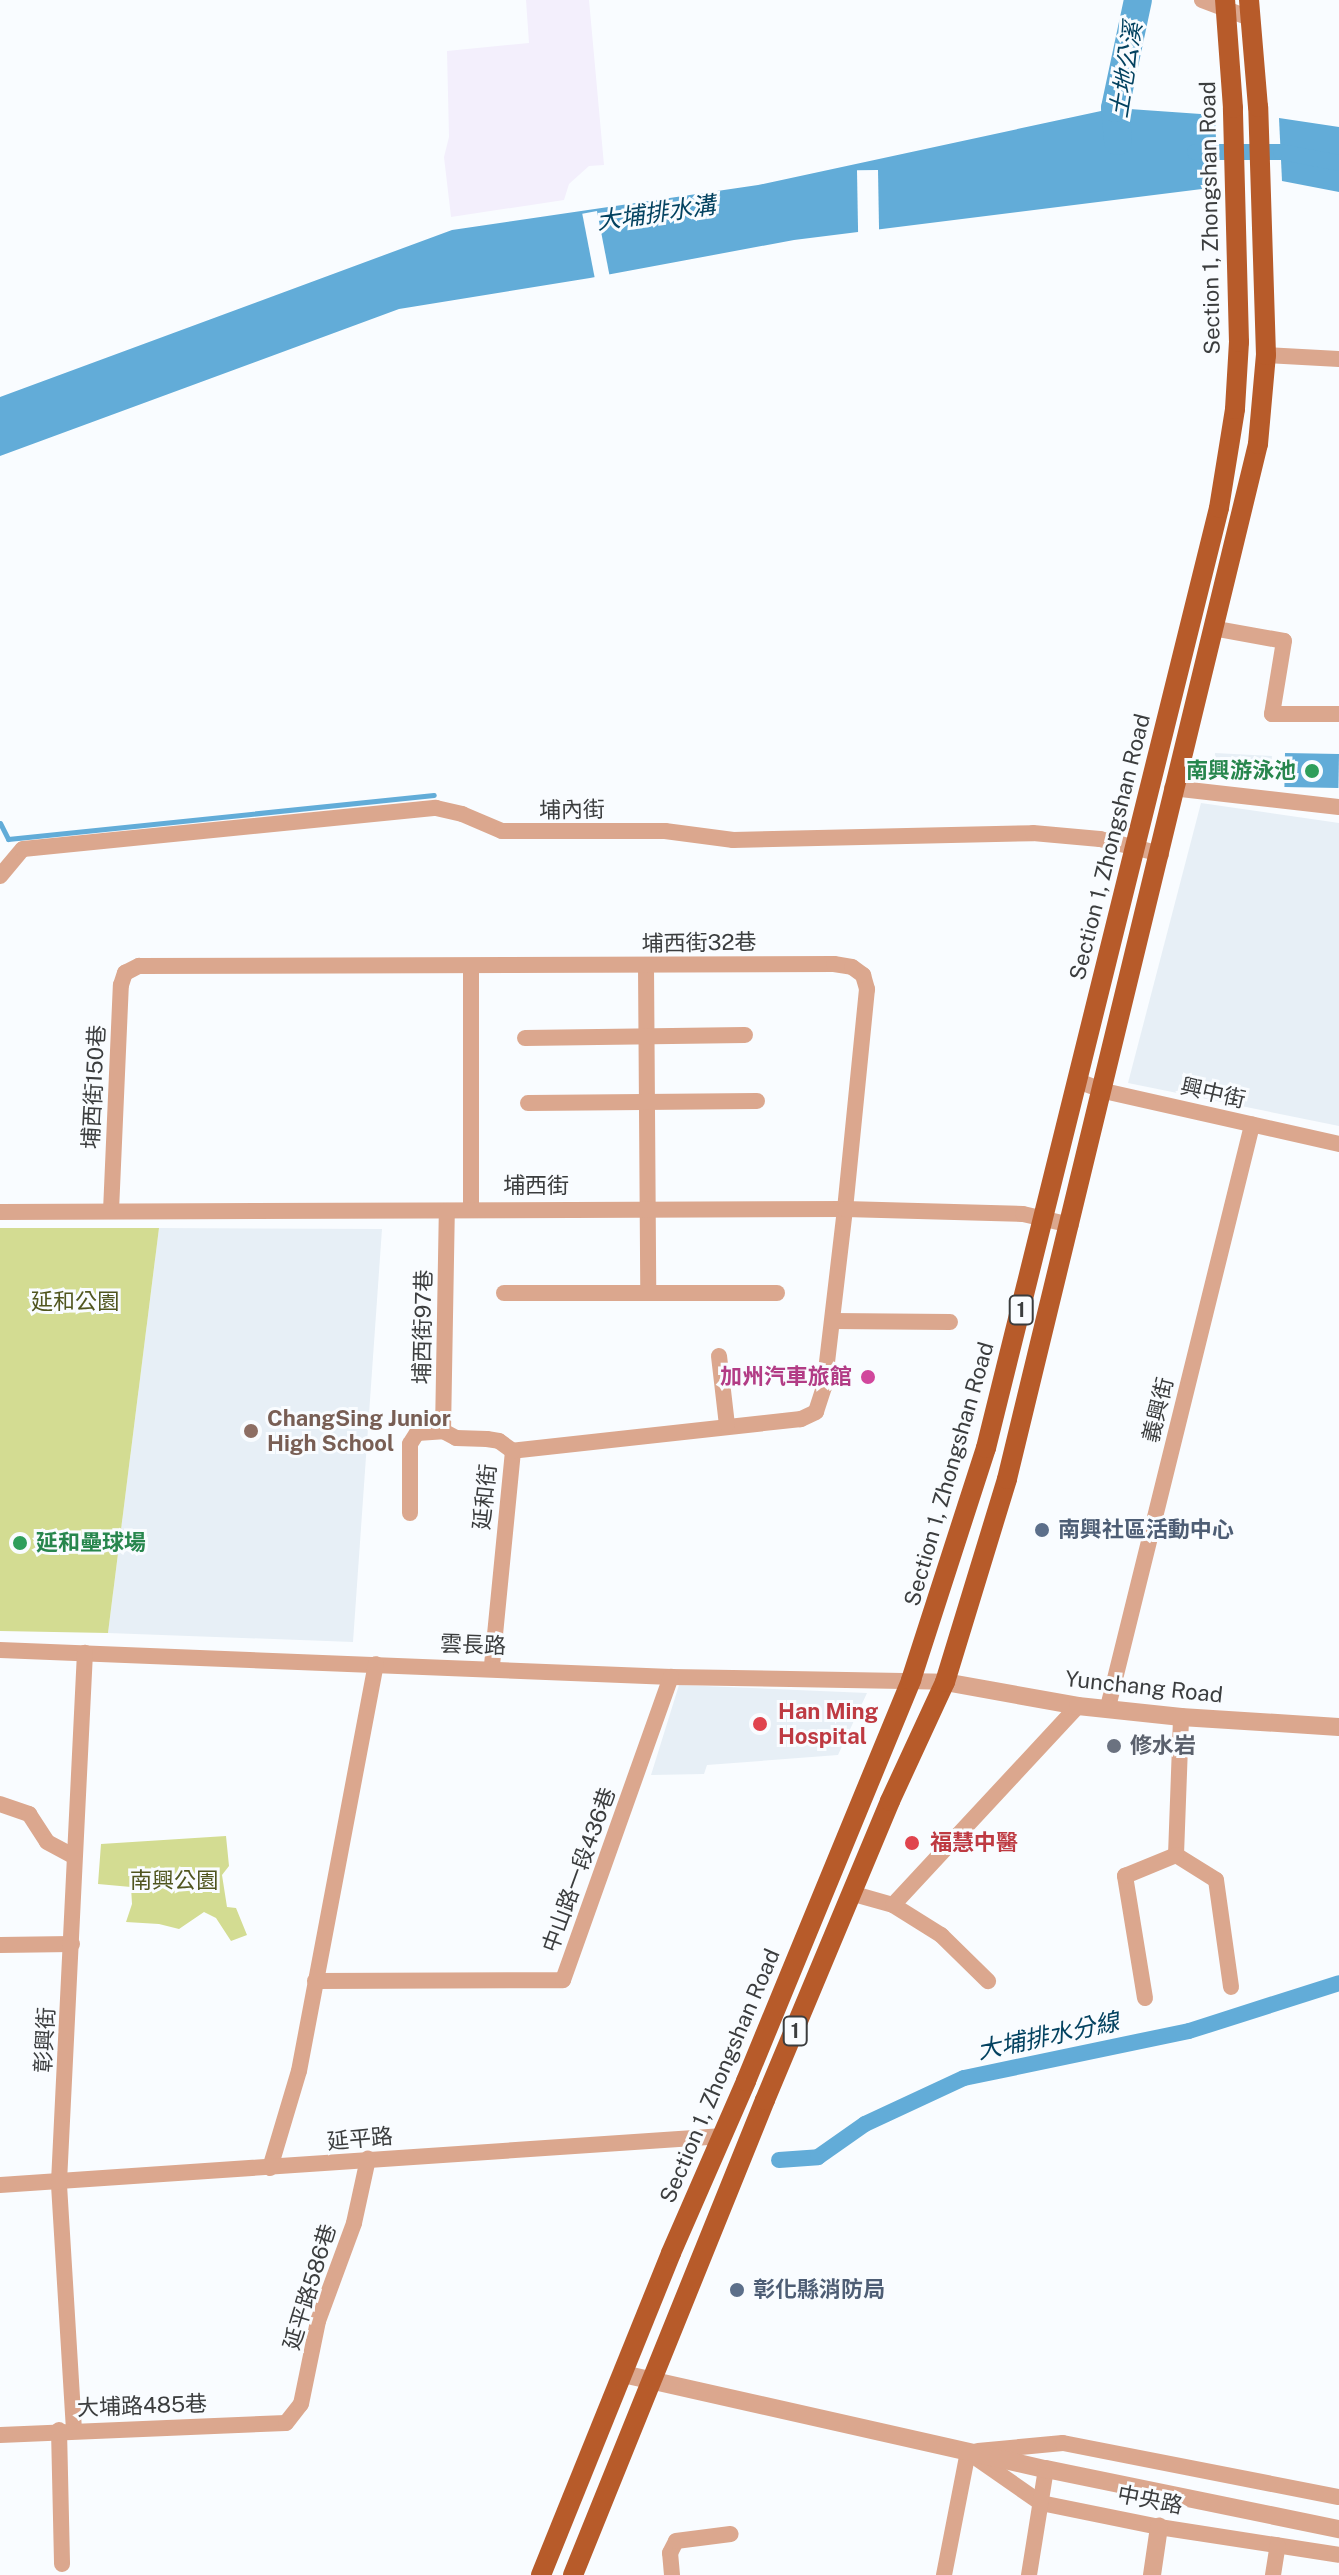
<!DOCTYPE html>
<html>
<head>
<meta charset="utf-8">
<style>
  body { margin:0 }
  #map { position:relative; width:1339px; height:2575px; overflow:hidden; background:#f9fcff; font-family:"Public Sans","Noto Sans TC",sans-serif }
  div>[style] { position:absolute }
  .industrial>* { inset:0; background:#f3effc }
  .built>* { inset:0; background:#e7eff6; transform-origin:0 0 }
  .green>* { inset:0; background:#d3dc92 }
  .water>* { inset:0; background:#62acd8; transform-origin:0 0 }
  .pier>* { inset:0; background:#f9fcff; transform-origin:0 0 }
  .stream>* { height:5px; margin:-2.5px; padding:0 2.5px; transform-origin:2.5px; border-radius:2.5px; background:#62acd8 }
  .canal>* { height:16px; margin:-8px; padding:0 8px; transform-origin:8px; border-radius:8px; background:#62acd8 }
  .river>* { height:28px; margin:-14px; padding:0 14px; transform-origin:14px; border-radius:14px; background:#62acd8 }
  .minor>* { height:16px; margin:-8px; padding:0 8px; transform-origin:8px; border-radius:8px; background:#dba78e }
  .tertiary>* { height:18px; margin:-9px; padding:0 9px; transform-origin:9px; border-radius:9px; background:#dba78e }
  .primary>* { height:20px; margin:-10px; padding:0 10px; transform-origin:10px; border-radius:10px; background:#b75b2a }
  .dots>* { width:22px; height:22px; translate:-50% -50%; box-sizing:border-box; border:4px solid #f9fcff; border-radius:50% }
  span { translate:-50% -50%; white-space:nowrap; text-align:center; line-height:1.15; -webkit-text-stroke:6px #f9fcff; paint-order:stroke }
  .shield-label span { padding:2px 6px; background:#f9fcff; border:2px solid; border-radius:6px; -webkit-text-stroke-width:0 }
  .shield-label { font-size:20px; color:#3b3d3e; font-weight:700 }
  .street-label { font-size:22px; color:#3b3d3e }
  .leisure-label { font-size:22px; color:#27864d; font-weight:700 }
  .right { translate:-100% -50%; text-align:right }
  .left { translate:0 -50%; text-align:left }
  .park-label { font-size:22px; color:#50551f }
  .hotel-label { font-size:22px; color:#b23c85; font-weight:700 }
  .education-label { font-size:22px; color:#785e54; font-weight:700 }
  .service-label { font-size:22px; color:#4e5e75; font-weight:700 }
  .health-label { font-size:22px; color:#be3a42; font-weight:700 }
  .worship-label { font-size:22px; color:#5b616d; font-weight:700 }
  .water-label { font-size:24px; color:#034260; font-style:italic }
</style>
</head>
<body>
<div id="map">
  <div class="industrial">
    <i style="clip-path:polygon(526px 0,589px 0,604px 165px,589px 166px,569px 184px,564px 200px,451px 217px,444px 157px,449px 137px,447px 51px,529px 43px)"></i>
  </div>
  <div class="built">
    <i style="left:1215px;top:753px;width:57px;height:25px;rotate:3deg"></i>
    <i style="clip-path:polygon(1201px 803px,1339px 823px,1339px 1126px,1128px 1083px)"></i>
    <i style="clip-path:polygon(159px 1228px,382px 1229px,353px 1642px,108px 1633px)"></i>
    <i style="clip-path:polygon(679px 1685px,867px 1693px,838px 1755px,707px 1765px,704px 1774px,651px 1775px)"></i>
  </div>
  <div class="green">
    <i style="clip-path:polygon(0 1228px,159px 1228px,108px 1633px,0 1631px)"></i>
    <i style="clip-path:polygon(226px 1836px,229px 1866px,222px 1875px,227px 1907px,236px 1908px,247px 1935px,231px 1941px,216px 1918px,204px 1912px,179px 1929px,159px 1924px,126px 1922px,132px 1904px,131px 1887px,98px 1884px,101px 1844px)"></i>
  </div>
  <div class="water">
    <i style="clip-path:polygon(1115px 108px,1215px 115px,1218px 187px,794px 240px,590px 278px,399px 309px,0 456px,0 397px,452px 230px,758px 185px)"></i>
    <i style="clip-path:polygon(1279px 118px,1339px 127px,1339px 192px,1282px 181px)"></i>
    <i style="left:1285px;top:753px;width:54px;height:34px;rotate:1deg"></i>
  </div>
  <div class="pier">
    <i style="left:878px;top:170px;width:62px;height:21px;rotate:89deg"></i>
    <i style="left:597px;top:211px;width:69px;height:15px;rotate:79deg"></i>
  </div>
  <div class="stream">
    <i style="left:0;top:823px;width:18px;rotate:63deg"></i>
    <i style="left:8px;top:839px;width:428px;rotate:-5.9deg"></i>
  </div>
  <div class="canal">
    <i style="left:1195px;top:152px;width:86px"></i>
    <i style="left:1281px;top:152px;width:59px;rotate:10.7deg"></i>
    <i style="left:779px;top:2160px;width:39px;rotate:-4deg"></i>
    <i style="left:818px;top:2157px;width:57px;rotate:-35.1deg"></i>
    <i style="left:865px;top:2124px;width:109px;rotate:-24.9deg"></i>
    <i style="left:964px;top:2078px;width:230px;rotate:-11.8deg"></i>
    <i style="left:1189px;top:2031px;width:157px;rotate:-17.7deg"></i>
  </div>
  <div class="river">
    <i style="left:1118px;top:141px;width:33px;rotate:-95deg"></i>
    <i style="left:1115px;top:108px;width:110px;rotate:-78deg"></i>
  </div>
  <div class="minor">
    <i style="left:1202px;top:0;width:51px;rotate:20.6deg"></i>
    <i style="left:1266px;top:355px;width:73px;rotate:3.1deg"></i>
    <i style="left:1212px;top:628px;width:73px;rotate:10.2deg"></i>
    <i style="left:1284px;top:641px;width:74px;rotate:99.3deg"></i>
    <i style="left:1272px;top:714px;width:67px"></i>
    <i style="left:1172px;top:788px;width:168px;rotate:6.5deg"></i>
    <i style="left:0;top:876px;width:35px;rotate:-50deg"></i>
    <i style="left:23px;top:849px;width:415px;rotate:-5.7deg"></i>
    <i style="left:436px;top:808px;width:27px;rotate:13deg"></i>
    <i style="left:462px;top:814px;width:43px;rotate:23deg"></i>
    <i style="left:502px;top:831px;width:163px"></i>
    <i style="left:665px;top:831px;width:69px;rotate:7.5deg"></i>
    <i style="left:733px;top:840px;width:300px;rotate:-1.3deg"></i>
    <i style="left:1033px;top:833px;width:67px;rotate:5.1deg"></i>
    <i style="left:1100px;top:839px;width:63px;rotate:13.8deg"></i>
    <i style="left:646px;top:966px;width:327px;rotate:89.6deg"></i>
    <i style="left:525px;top:1038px;width:220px;rotate:-0.8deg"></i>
    <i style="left:1078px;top:1081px;width:28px;rotate:21deg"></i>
    <i style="left:1104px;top:1091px;width:241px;rotate:12.7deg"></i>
    <i style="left:528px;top:1103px;width:229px;rotate:-0.5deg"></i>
    <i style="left:471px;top:1209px;width:243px;rotate:-90deg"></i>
    <i style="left:111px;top:1211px;width:226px;rotate:-87.5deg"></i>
    <i style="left:121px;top:985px;width:13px;rotate:-72deg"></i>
    <i style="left:125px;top:973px;width:16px;rotate:-27deg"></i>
    <i style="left:139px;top:966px;width:695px;rotate:-0.16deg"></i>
    <i style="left:834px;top:964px;width:18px;rotate:9deg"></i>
    <i style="left:852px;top:967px;width:14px;rotate:36deg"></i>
    <i style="left:863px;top:975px;width:15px;rotate:74deg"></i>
    <i style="left:867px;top:989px;width:221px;rotate:95.7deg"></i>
    <i style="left:845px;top:1209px;width:179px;rotate:96.7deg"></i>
    <i style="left:824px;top:1387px;width:26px;rotate:108deg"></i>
    <i style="left:816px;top:1412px;width:17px;rotate:155deg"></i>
    <i style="left:801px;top:1419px;width:290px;rotate:173.7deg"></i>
    <i style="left:513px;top:1451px;width:217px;rotate:95.6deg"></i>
    <i style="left:0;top:1212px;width:845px;rotate:-0.2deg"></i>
    <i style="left:845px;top:1209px;width:178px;rotate:1.6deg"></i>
    <i style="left:1023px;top:1214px;width:49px;rotate:12.9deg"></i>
    <i style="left:504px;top:1293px;width:273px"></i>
    <i style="left:833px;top:1321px;width:117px;rotate:0.5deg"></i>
    <i style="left:719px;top:1356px;width:69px;rotate:83.4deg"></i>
    <i style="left:443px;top:1431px;width:220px;rotate:-89deg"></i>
    <i style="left:410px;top:1513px;width:69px;rotate:-90deg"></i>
    <i style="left:410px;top:1444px;width:13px;rotate:-58deg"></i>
    <i style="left:417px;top:1433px;width:26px;rotate:-4deg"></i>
    <i style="left:443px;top:1431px;width:15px;rotate:28deg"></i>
    <i style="left:456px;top:1438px;width:31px;rotate:2deg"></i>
    <i style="left:487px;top:1439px;width:12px;rotate:9deg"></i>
    <i style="left:499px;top:1441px;width:17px;rotate:36deg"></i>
    <i style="left:0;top:1650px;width:672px;rotate:2.3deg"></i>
    <i style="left:671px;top:1677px;width:274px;rotate:1deg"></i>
    <i style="left:1108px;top:1707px;width:600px;rotate:-76.1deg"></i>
    <i style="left:0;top:1804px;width:31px;rotate:19deg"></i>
    <i style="left:29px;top:1814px;width:33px;rotate:57deg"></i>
    <i style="left:47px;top:1842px;width:30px;rotate:28deg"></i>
    <i style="left:1176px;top:1855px;width:47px;rotate:32deg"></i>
    <i style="left:1216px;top:1880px;width:108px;rotate:82deg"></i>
    <i style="left:1176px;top:1855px;width:138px;rotate:-87.9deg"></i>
    <i style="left:854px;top:1894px;width:41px;rotate:15.8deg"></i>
    <i style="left:893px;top:1905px;width:57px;rotate:32deg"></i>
    <i style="left:941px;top:1935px;width:66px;rotate:44.4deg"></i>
    <i style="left:893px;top:1905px;width:272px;rotate:-47.1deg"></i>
    <i style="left:0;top:1945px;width:72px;rotate:-0.8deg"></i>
    <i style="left:315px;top:1981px;width:248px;rotate:-0.2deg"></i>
    <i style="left:563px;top:1980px;width:322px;rotate:-70.4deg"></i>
    <i style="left:1145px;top:1998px;width:124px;rotate:-99.3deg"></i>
    <i style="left:1125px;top:1876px;width:55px;rotate:-22.4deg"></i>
    <i style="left:270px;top:2168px;width:101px;rotate:-73.4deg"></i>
    <i style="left:299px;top:2071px;width:414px;rotate:-79.3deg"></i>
    <i style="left:0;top:2185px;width:725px;rotate:-3.88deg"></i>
    <i style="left:59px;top:2430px;width:134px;rotate:88.7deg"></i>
    <i style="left:74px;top:2430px;width:248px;rotate:-93.5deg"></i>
    <i style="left:59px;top:2182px;width:530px;rotate:-87.19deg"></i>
    <i style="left:0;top:2435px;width:286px;rotate:-2.4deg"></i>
    <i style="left:286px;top:2423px;width:24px;rotate:-52deg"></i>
    <i style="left:301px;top:2404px;width:85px;rotate:-78.4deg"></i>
    <i style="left:318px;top:2321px;width:104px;rotate:-69.8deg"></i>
    <i style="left:354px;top:2223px;width:66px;rotate:-77.7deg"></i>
    <i style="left:978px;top:2451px;width:85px;rotate:-5.4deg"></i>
    <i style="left:1063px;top:2443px;width:281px;rotate:11.1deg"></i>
    <i style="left:969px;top:2453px;width:88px;rotate:34.8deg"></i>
    <i style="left:1041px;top:2503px;width:120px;rotate:11.5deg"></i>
    <i style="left:1159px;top:2527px;width:182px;rotate:8.8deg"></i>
    <i style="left:672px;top:2575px;width:22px;rotate:-95deg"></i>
    <i style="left:670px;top:2553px;width:13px;rotate:-63deg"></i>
    <i style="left:676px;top:2541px;width:55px;rotate:-7.3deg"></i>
    <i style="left:944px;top:2575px;width:125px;rotate:-79deg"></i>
    <i style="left:1029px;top:2575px;width:107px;rotate:-80.9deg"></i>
    <i style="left:1273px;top:2575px;width:30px;rotate:-81deg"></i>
  </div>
  <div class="tertiary">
    <i style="left:945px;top:1682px;width:135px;rotate:10.2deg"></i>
    <i style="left:1078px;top:1706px;width:104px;rotate:6.1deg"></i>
    <i style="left:1181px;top:1717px;width:158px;rotate:3.6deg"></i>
    <i style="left:623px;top:2374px;width:434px;rotate:12.7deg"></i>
    <i style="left:1046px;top:2469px;width:299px;rotate:11.6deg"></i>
    <i style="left:1152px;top:2575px;width:49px;rotate:-81.7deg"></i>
  </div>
  <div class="primary">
    <i style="left:541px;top:2575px;width:347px;rotate:-68deg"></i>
    <i style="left:671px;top:2253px;width:188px;rotate:-66.4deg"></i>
    <i style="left:746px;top:2081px;width:434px;rotate:-67.6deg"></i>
    <i style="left:911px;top:1680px;width:244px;rotate:-72.1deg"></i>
    <i style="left:986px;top:1448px;width:968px;rotate:-76.08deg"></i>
    <i style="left:1219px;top:508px;width:100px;rotate:-80.8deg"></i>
    <i style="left:1235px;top:409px;width:67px;rotate:-86.6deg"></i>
    <i style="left:1239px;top:342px;width:234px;rotate:-91.5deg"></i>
    <i style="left:1233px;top:108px;width:108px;rotate:-94.2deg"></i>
    <i style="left:573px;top:2575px;width:512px;rotate:-67.99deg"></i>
    <i style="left:765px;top:2100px;width:324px;rotate:-67.3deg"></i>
    <i style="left:890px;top:1801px;width:131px;rotate:-65.2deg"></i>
    <i style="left:945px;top:1682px;width:212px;rotate:-73deg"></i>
    <i style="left:1007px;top:1479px;width:1065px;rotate:-76.37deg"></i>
    <i style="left:1258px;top:444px;width:89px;rotate:-84.9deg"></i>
    <i style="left:1266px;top:355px;width:248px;rotate:-91.8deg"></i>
    <i style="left:1258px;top:107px;width:107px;rotate:-94.8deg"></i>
  </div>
  <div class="dots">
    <i style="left:1312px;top:771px;background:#2e9e5b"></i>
    <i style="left:868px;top:1377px;background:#d1479c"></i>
    <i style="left:251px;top:1431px;background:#8d6e63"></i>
    <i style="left:1042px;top:1530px;background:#5c6f8a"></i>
    <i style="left:20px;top:1543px;background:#2e9e5b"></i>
    <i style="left:760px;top:1724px;background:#e0444e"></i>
    <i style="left:1114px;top:1746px;background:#6b7280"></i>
    <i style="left:912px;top:1843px;background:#e0444e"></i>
    <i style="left:737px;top:2290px;background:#5c6f8a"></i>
  </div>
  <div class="shield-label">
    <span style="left:1021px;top:1310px">1</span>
    <span style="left:795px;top:2031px">1</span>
  </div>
  <div class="street-label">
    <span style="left:1210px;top:218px;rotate:-91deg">Section 1, Zhongshan Road</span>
    <span style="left:572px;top:810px;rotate:-1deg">埔內街</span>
    <span style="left:1110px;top:847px;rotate:-76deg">Section 1, Zhongshan Road</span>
    <span style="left:699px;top:943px;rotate:-1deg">埔西街32巷</span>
    <span style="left:94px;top:1087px;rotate:-87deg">埔西街150巷</span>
    <span style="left:1213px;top:1093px;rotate:13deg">興中街</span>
    <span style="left:536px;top:1186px">埔西街</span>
    <span style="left:423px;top:1327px;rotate:-89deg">埔西街97巷</span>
    <span style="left:1158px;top:1410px;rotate:-76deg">義興街</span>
    <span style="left:949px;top:1474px;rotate:-74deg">Section 1, Zhongshan Road</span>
    <span style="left:485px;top:1497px;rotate:-84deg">延和街</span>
    <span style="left:473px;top:1645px;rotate:2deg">雲長路</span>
    <span style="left:1144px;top:1687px;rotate:6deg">Yunchang Road</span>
    <span style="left:579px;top:1870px;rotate:-70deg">中山路一段436巷</span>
    <span style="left:45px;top:2040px;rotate:-87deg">彰興街</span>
    <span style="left:720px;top:2076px;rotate:-67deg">Section 1, Zhongshan Road</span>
    <span style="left:360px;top:2139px;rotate:-5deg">延平路</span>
    <span style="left:310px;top:2287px;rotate:-73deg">延平路586巷</span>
    <span style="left:142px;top:2406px;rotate:-2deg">大埔路485巷</span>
    <span style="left:1150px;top:2500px;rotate:11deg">中央路</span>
  </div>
  <div class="leisure-label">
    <span class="right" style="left:1296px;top:771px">南興游泳池</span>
    <span class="left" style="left:36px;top:1543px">延和壘球場</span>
  </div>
  <div class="park-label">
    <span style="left:75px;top:1302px">延和公園</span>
    <span style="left:174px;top:1881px">南興公園</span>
  </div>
  <div class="hotel-label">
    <span class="right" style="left:852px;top:1377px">加州汽車旅館</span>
  </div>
  <div class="education-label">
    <span class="left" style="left:267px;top:1431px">ChangSing Junior<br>High School</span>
  </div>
  <div class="service-label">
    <span class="left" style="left:1058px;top:1530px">南興社區活動中心</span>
    <span class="left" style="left:753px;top:2290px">彰化縣消防局</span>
  </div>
  <div class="health-label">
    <span class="left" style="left:778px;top:1724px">Han Ming<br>Hospital</span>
    <span class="left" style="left:930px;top:1843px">福慧中醫</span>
  </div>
  <div class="worship-label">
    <span class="left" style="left:1130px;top:1746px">修水岩</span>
  </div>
  <div class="water-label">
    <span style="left:1126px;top:70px;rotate:-81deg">土地公溪</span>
    <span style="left:656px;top:213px;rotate:-8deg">大埔排水溝</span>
    <span style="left:1048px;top:2036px;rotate:-12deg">大埔排水分線</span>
  </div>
</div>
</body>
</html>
